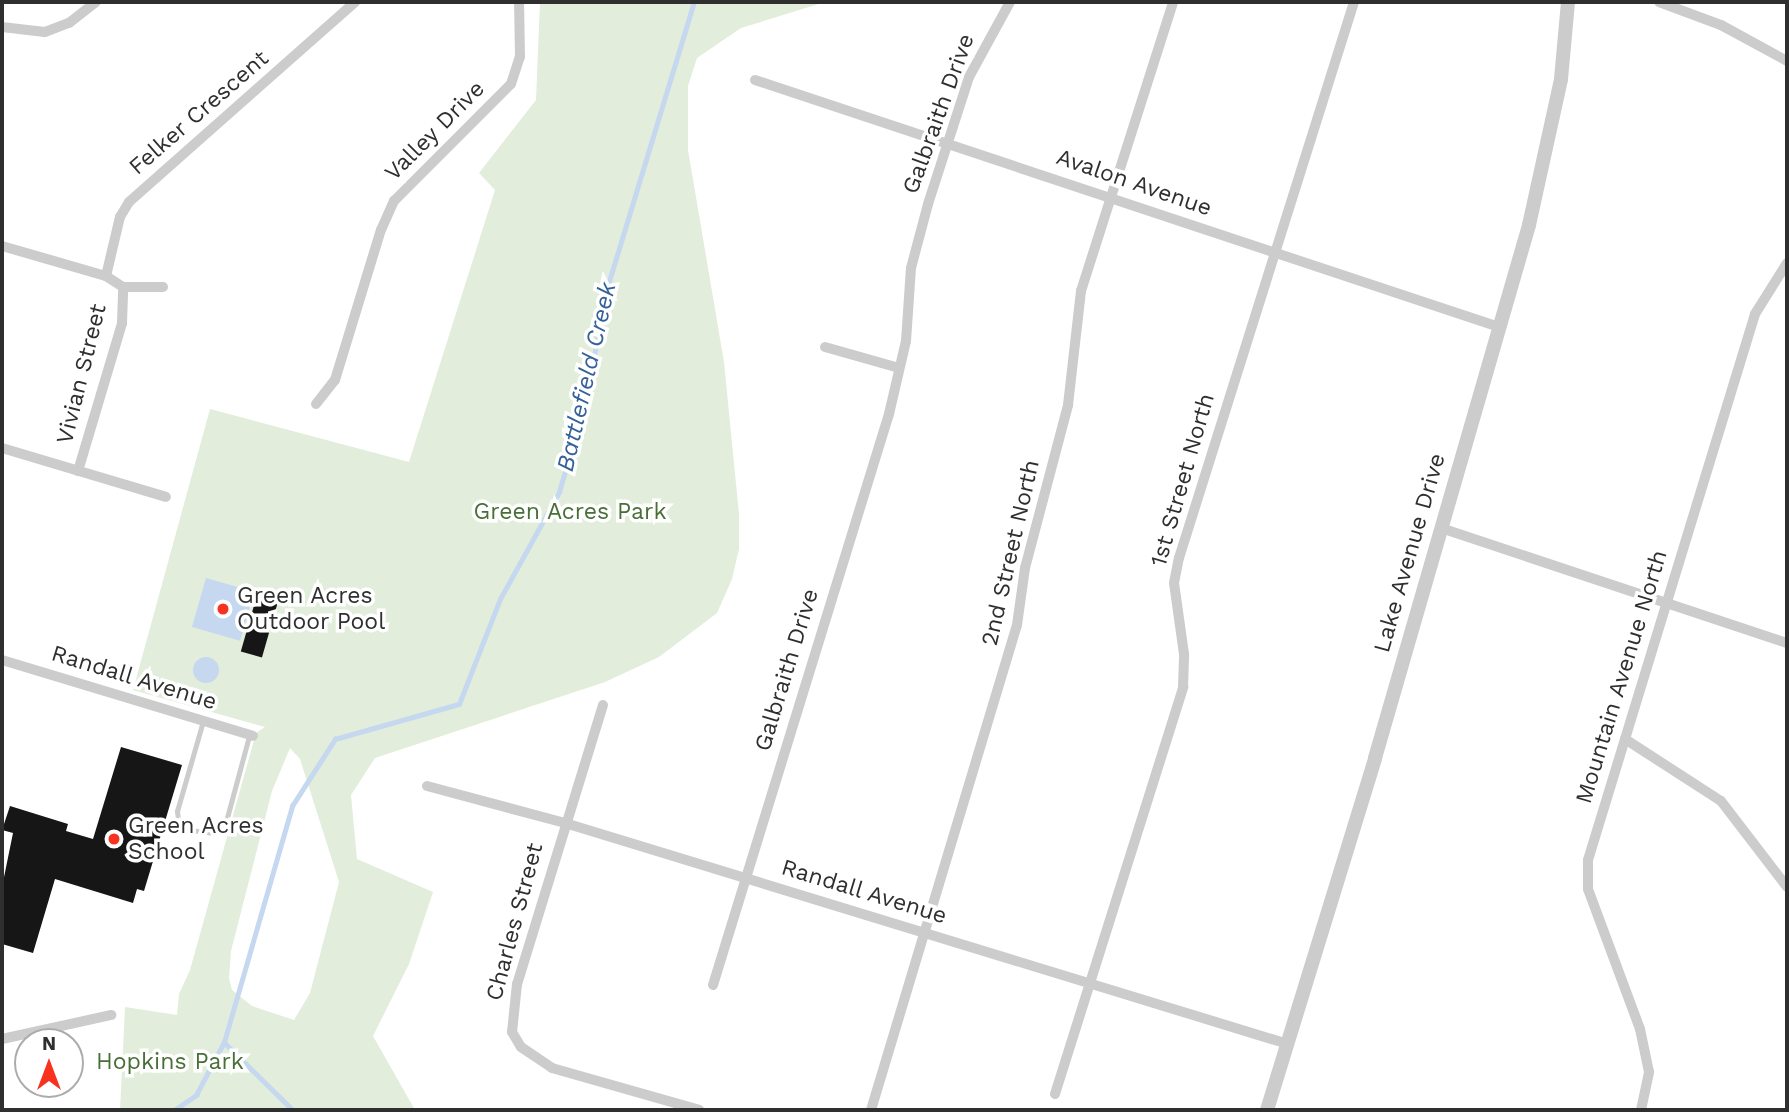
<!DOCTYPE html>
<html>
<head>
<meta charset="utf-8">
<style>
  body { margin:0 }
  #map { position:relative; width:1789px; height:1112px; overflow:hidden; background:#fff; font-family:"Work Sans",sans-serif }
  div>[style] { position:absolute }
  .green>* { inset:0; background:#e2eddb }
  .water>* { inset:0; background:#c5d8ef; transform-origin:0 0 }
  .round { border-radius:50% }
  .stream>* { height:4.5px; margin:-2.25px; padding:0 2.25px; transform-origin:2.25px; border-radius:2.25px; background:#c5d8ef }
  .building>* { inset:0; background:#161616; transform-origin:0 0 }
  .service>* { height:5px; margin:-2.5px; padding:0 2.5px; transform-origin:2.5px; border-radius:2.5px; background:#ccc }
  .minor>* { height:10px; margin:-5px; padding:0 5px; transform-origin:5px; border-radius:5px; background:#ccc }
  .tertiary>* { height:14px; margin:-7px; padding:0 7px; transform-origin:7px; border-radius:7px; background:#ccc }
  .dots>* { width:19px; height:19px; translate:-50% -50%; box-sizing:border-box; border:4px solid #fff; border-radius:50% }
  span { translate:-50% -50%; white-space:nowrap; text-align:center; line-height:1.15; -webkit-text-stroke:7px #fff; paint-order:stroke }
  .street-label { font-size:23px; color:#2f2f2f }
  .park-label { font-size:23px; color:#486f37 }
  .poi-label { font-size:23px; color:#2f2f2f }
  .left { translate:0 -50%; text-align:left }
  .water-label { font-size:24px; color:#346199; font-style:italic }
  .frame { position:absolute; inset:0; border:4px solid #2f2f2f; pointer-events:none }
  .north { position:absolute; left:14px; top:1028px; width:70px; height:70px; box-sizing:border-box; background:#fff; border:2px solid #acacac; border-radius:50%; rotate:0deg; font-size:19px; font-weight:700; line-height:28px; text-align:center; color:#2f2f2f }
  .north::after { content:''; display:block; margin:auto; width:24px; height:32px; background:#f73320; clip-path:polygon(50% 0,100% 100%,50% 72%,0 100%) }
</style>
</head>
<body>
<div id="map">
  <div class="green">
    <i style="clip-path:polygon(evenodd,540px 2px,825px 2px,741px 28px,697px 58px,688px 86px,688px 150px,724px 362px,739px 514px,739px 549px,732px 579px,717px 613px,659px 657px,605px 682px,375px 758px,351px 795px,357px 859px,433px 892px,409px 964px,373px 1036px,415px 1110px,120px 1110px,125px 1007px,177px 1015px,179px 994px,190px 970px,256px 733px,265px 727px,133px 690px,210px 409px,409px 462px,495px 190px,479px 173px,536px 100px,540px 2px,290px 748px,300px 759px,339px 882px,310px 993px,294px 1020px,252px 1006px,232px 990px,229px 978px,231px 951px,272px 791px,290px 748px)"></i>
  </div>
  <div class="water">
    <i style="left:206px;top:578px;width:50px;height:51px;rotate:16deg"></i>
    <i class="round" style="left:193px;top:657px;width:26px;height:26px"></i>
  </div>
  <div class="stream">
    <i style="left:224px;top:1042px;width:97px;rotate:44.6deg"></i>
    <i style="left:174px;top:1110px;width:27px;rotate:-34deg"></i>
    <i style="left:196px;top:1095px;width:60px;rotate:-62.2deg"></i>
    <i style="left:224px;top:1042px;width:246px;rotate:-73.9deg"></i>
    <i style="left:292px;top:806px;width:80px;rotate:-57.3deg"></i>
    <i style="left:335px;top:739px;width:129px;rotate:-15.8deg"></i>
    <i style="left:459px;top:704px;width:113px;rotate:-68.7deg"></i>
    <i style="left:500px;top:599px;width:122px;rotate:-61.1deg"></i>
    <i style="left:559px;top:492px;width:93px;rotate:-73.7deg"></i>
    <i style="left:585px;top:403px;width:117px;rotate:-79.2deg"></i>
    <i style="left:607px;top:288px;width:299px;rotate:-73.1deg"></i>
  </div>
  <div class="building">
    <i style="left:259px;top:588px;width:22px;height:66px;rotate:16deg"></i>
    <i style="clip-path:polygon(121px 747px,182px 765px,144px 891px,137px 889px,133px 903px,55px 879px,33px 953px,2px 944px,2px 887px,13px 833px,2px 830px,10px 806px,68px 824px,66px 831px,93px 839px)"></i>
  </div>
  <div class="service">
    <i style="left:203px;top:721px;width:94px;rotate:106.1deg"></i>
    <i style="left:177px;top:811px;width:8px;rotate:83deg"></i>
    <i style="left:178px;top:819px;width:16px;rotate:43deg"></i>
    <i style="left:190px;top:830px;width:24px;rotate:7deg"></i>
    <i style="left:214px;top:833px;width:14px;rotate:-36deg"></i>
    <i style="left:225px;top:825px;width:92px;rotate:-74.9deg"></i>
  </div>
  <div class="minor">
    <i style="left:1659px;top:2px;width:66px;rotate:20.4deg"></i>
    <i style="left:1721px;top:25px;width:75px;rotate:28.6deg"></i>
    <i style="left:2px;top:27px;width:43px;rotate:6.6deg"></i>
    <i style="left:45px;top:32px;width:26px;rotate:-21deg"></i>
    <i style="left:69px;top:23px;width:34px;rotate:-38deg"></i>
    <i style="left:755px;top:80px;width:784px;rotate:18.37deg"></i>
    <i style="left:2px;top:246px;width:108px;rotate:16.1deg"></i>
    <i style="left:106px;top:276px;width:20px;rotate:33deg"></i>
    <i style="left:123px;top:287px;width:40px"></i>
    <i style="left:106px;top:276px;width:61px;rotate:-76.7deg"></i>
    <i style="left:120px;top:217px;width:17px;rotate:-59deg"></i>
    <i style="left:129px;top:202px;width:302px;rotate:-41.5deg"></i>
    <i style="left:825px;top:347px;width:77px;rotate:15.8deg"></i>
    <i style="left:316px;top:404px;width:31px;rotate:-52deg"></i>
    <i style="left:335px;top:380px;width:157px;rotate:-73deg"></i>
    <i style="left:381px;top:230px;width:32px;rotate:-66deg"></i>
    <i style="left:394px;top:201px;width:165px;rotate:-45deg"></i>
    <i style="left:511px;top:84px;width:28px;rotate:-72deg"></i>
    <i style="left:520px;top:57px;width:55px;rotate:-91deg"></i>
    <i style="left:2px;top:448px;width:171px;rotate:16.6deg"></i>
    <i style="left:78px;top:471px;width:154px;rotate:-73.4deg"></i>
    <i style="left:122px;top:323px;width:36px;rotate:-88deg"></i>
    <i style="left:1441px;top:528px;width:365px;rotate:18.4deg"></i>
    <i style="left:2px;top:660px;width:262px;rotate:16.8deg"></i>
    <i style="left:603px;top:705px;width:292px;rotate:107.1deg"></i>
    <i style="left:517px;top:984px;width:48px;rotate:95.9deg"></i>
    <i style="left:512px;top:1032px;width:17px;rotate:59deg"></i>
    <i style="left:521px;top:1047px;width:37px;rotate:34deg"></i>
    <i style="left:552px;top:1068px;width:153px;rotate:15.9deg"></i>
    <i style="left:1625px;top:739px;width:114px;rotate:32.9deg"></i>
    <i style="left:1721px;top:801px;width:108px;rotate:52.5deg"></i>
    <i style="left:427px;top:786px;width:143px;rotate:15deg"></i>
    <i style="left:565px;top:823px;width:756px;rotate:17deg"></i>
    <i style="left:713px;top:985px;width:598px;rotate:-72.87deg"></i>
    <i style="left:889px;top:414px;width:75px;rotate:-76.9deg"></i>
    <i style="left:906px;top:341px;width:73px;rotate:-86.1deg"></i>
    <i style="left:911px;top:268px;width:66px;rotate:-75.1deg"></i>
    <i style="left:928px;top:204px;width:133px;rotate:-72.1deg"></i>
    <i style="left:969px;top:77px;width:85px;rotate:-61.3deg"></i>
    <i style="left:2px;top:1039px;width:112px;rotate:-12.4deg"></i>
    <i style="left:1055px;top:1094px;width:427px;rotate:-72.5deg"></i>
    <i style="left:1183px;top:687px;width:33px;rotate:-88deg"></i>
    <i style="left:1184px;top:654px;width:72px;rotate:-98deg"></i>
    <i style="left:1174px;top:583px;width:25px;rotate:-79deg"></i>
    <i style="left:1179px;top:558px;width:583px;rotate:-72.53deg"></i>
    <i style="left:871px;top:1110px;width:506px;rotate:-73.25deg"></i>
    <i style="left:1017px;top:625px;width:58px;rotate:-82deg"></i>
    <i style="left:1025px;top:568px;width:169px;rotate:-75.2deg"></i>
    <i style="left:1068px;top:405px;width:115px;rotate:-83.5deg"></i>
    <i style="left:1081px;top:291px;width:303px;rotate:-72.3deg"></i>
    <i style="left:1641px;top:1110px;width:39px;rotate:-78deg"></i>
    <i style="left:1649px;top:1072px;width:44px;rotate:-101.8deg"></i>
    <i style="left:1640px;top:1029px;width:149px;rotate:-110.4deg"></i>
    <i style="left:1588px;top:889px;width:29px;rotate:-90deg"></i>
    <i style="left:1588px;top:860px;width:571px;rotate:-72.99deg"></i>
    <i style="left:1755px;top:314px;width:60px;rotate:-57.9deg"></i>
  </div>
  <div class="tertiary">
    <i style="left:1267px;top:1110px;width:368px;rotate:-72.9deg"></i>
    <i style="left:1375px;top:758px;width:555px;rotate:-73.88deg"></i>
    <i style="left:1529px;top:225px;width:149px;rotate:-77.6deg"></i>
    <i style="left:1561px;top:79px;width:77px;rotate:-84.8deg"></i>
  </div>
  <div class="dots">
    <i style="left:223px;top:609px;background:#f73320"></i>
    <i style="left:114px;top:839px;background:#f73320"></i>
  </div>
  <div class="street-label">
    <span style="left:199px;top:113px;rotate:-41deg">Felker Crescent</span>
    <span style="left:939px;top:114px;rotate:-70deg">Galbraith Drive</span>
    <span style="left:435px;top:131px;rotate:-45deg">Valley Drive</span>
    <span style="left:1134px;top:183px;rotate:19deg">Avalon Avenue</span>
    <span style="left:82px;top:374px;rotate:-76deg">Vivian Street</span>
    <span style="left:1183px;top:480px;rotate:-74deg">1st Street North</span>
    <span style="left:1011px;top:553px;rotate:-77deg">2nd Street North</span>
    <span style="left:1410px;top:553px;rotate:-74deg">Lake Avenue Drive</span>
    <span style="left:787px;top:670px;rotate:-73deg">Galbraith Drive</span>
    <span style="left:1622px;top:677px;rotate:-73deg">Mountain Avenue North</span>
    <span style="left:134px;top:678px;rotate:17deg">Randall Avenue</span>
    <span style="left:864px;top:892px;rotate:17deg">Randall Avenue</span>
    <span style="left:515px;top:922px;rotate:-75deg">Charles Street</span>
  </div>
  <div class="park-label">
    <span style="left:570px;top:512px">Green Acres Park</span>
    <span style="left:170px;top:1062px">Hopkins Park</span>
  </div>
  <div class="poi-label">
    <span class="left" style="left:237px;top:609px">Green Acres<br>Outdoor Pool</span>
    <span class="left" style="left:128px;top:839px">Green Acres<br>School</span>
  </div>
  <div class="water-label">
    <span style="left:587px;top:377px;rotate:-77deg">Battlefield Creek</span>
  </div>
  <div class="frame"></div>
  <div class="north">N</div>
</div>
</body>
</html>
